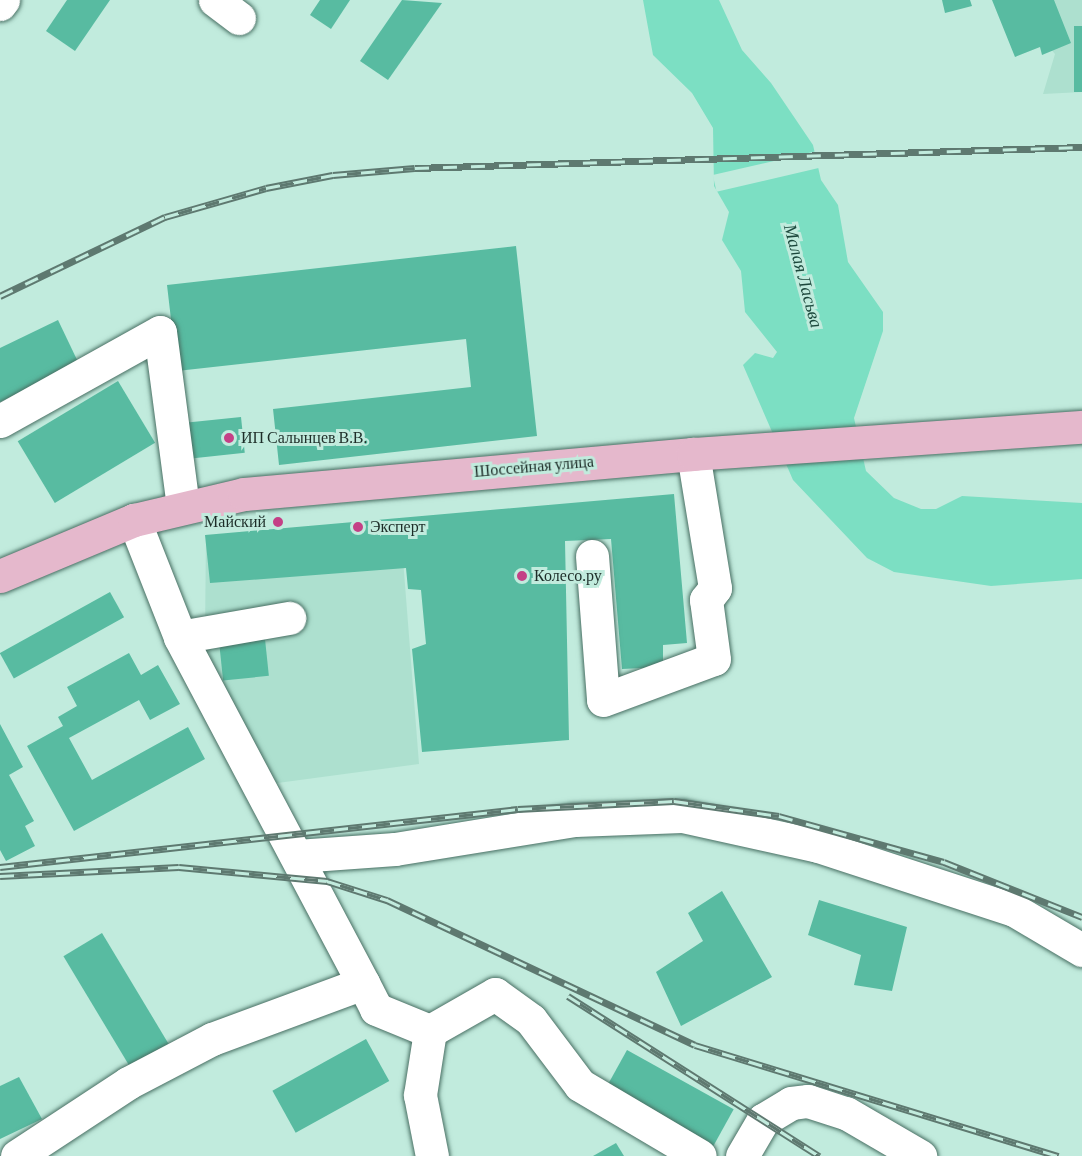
<!DOCTYPE html>
<html>
<head>
<meta charset="utf-8">
<style>
  body { margin:0 }
  #map { position:relative; width:1082px; height:1156px; overflow:hidden; background:#c1ebdd; font-family:"Crimson Pro",serif }
  div>[style] { position:absolute }
  .built>* { inset:0; background:#ade0cf }
  .water>* { inset:0; background:#7cdfc3 }
  .pier>* { inset:0; background:#c1ebdd; transform-origin:0 0 }
  .building>* { inset:0; background:#58bba1; transform-origin:0 0 }
  .roads { filter:drop-shadow(0 0 2px #486f63) drop-shadow(0 0 2px #486f63) }
  .minor>* { height:33px; margin:-16.5px; padding:0 16.5px; transform-origin:16.5px; border-radius:16.5px; background:#fff }
  .major>* { height:33px; margin:-16.5px; padding:0 16.5px; transform-origin:16.5px; border-radius:16.5px; background:#e5b8cc }
  .rail>* { height:7px; margin-top:-3.5px; transform-origin:0; background:repeating-linear-gradient(90deg,#c1ebdd 0 14px,#5e7970 0 28px); box-sizing:border-box; border-block:2px solid #5e7970 }
  .dots>* { width:16px; height:16px; translate:-50% -50%; box-sizing:border-box; border:3px solid #c1ebdd; border-radius:50% }
  span { translate:-50% -50%; white-space:nowrap; text-align:center; line-height:1.15; -webkit-text-stroke:6px #c1ebdd; paint-order:stroke }
  .poi-label { font-size:16px; color:#1d2d28 }
  .left { translate:0 -50%; text-align:left }
  .right { translate:-100% -50%; text-align:right }
  .street-label { font-size:16px; color:#1d2d28 }
  .water-label { font-size:18px; color:#1b473b; font-style:italic }
</style>
</head>
<body>
<div id="map">
  <div class="built">
    <i style="clip-path:polygon(1010px 0,1082px 0,1082px 92px,1043px 94px,1055px 54px)"></i>
    <i style="clip-path:polygon(400px 521px,419px 764px,270px 784px,213px 669px,205px 633px,206px 538px)"></i>
  </div>
  <div class="water">
    <i style="clip-path:polygon(643px 0,719px 0,742px 50px,771px 83px,813px 145px,821px 180px,838px 205px,848px 262px,883px 312px,883px 331px,854px 418px,866px 471px,894px 498px,921px 509px,936px 509px,962px 496px,1082px 503px,1082px 579px,991px 586px,894px 572px,867px 558px,793px 480px,743px 365px,755px 353px,773px 358px,777px 352px,745px 312px,741px 271px,722px 240px,729px 212px,714px 186px,713px 128px,692px 93px,653px 55px)"></i>
  </div>
  <div class="pier">
    <i style="left:817px;top:151px;width:17px;height:107px;rotate:77deg"></i>
  </div>
  <div class="building">
    <i style="clip-path:polygon(67px 0,110px 0,75px 51px,46px 31px)"></i>
    <i style="clip-path:polygon(320px 0,350px 0,331px 29px,310px 15px)"></i>
    <i style="clip-path:polygon(402px 0,442px 3px,388px 80px,360px 61px)"></i>
    <i style="clip-path:polygon(942px 0,970px 0,972px 6px,945px 13px)"></i>
    <i style="clip-path:polygon(992px 0,1054px 0,1071px 43px,1042px 55px,1040px 47px,1015px 57px)"></i>
    <i style="left:1074px;top:26px;width:8px;height:66px"></i>
    <i style="clip-path:polygon(516px 246px,537px 436px,279px 465px,273px 409px,471px 387px,466px 339px,177px 371px,167px 285px)"></i>
    <i style="clip-path:polygon(58px 320px,79px 364px,0 402px,0 348px)"></i>
    <i style="left:118px;top:381px;width:72px;height:117px;rotate:59deg"></i>
    <i style="left:241px;top:417px;width:36px;height:56px;rotate:84deg"></i>
    <i style="clip-path:polygon(674px 494px,687px 643px,663px 645px,663px 667px,622px 669px,611px 539px,565px 541px,569px 740px,422px 752px,412px 649px,426px 644px,421px 590px,408px 589px,406px 568px,210px 583px,205px 535px)"></i>
    <i style="left:110px;top:592px;width:29px;height:126px;rotate:61deg"></i>
    <i style="left:265px;top:639px;width:37px;height:46px;rotate:84deg"></i>
    <i style="clip-path:polygon(129px 653px,141px 675px,158px 665px,180px 704px,150px 720px,139px 700px,69px 738px,92px 780px,188px 727px,205px 759px,74px 831px,27px 746px,63px 726px,58px 717px,77px 706px,67px 687px)"></i>
    <i style="clip-path:polygon(0 724px,23px 767px,9px 775px,34px 821px,25px 826px,35px 846px,6px 861px,0 850px)"></i>
    <i style="clip-path:polygon(722px 891px,772px 977px,681px 1026px,656px 972px,703px 941px,688px 913px)"></i>
    <i style="clip-path:polygon(819px 900px,907px 927px,892px 991px,854px 985px,861px 955px,808px 935px)"></i>
    <i style="left:102px;top:933px;width:139px;height:45px;rotate:59deg"></i>
    <i style="left:366px;top:1039px;width:48px;height:107px;rotate:61deg"></i>
    <i style="left:627px;top:1050px;width:122px;height:48px;rotate:29deg"></i>
    <i style="clip-path:polygon(19px 1077px,42px 1119px,0 1139px,0 1086px)"></i>
    <i style="clip-path:polygon(616px 1143px,624px 1156px,593px 1156px)"></i>
  </div>
  <div class="roads">
    <div class="minor">
      <i style="left:215px;top:0;width:30px;rotate:37deg"></i>
      <i style="left:0;top:4px;width:5px;rotate:-53deg"></i>
      <i style="left:0;top:421px;width:183px;rotate:-29.1deg"></i>
      <i style="left:160px;top:332px;width:176px;rotate:82.5deg"></i>
      <i style="left:592px;top:556px;width:144px;rotate:85.6deg"></i>
      <i style="left:603px;top:700px;width:118px;rotate:-20.3deg"></i>
      <i style="left:714px;top:659px;width:60px;rotate:-97.7deg"></i>
      <i style="left:706px;top:600px;width:15px;rotate:-53deg"></i>
      <i style="left:715px;top:588px;width:136px;rotate:-99.3deg"></i>
      <i style="left:180px;top:637px;width:111px;rotate:-9.9deg"></i>
      <i style="left:297px;top:856px;width:98px;rotate:-4.1deg"></i>
      <i style="left:395px;top:849px;width:182px;rotate:-9.2deg"></i>
      <i style="left:575px;top:820px;width:107px;rotate:-2.1deg"></i>
      <i style="left:682px;top:816px;width:139px;rotate:12.4deg"></i>
      <i style="left:818px;top:846px;width:206px;rotate:18.1deg"></i>
      <i style="left:1014px;top:910px;width:79px;rotate:30.5deg"></i>
      <i style="left:363px;top:983px;width:29px;rotate:63deg"></i>
      <i style="left:376px;top:1009px;width:58px;rotate:22.2deg"></i>
      <i style="left:430px;top:1031px;width:75px;rotate:-29.6deg"></i>
      <i style="left:495px;top:994px;width:44px;rotate:35.8deg"></i>
      <i style="left:531px;top:1020px;width:81px;rotate:53deg"></i>
      <i style="left:580px;top:1085px;width:139px;rotate:30.6deg"></i>
      <i style="left:430px;top:1031px;width:65px;rotate:98.9deg"></i>
      <i style="left:420px;top:1095px;width:62px;rotate:78.9deg"></i>
      <i style="left:17px;top:1156px;width:133px;rotate:-33.3deg"></i>
      <i style="left:128px;top:1083px;width:95px;rotate:-27.6deg"></i>
      <i style="left:212px;top:1039px;width:161px;rotate:-20.3deg"></i>
      <i style="left:363px;top:983px;width:391px;rotate:-117.9deg"></i>
      <i style="left:180px;top:637px;width:126px;rotate:-111.5deg"></i>
      <i style="left:742px;top:1156px;width:42px;rotate:-59.7deg"></i>
      <i style="left:763px;top:1120px;width:33px;rotate:-31deg"></i>
      <i style="left:791px;top:1103px;width:17px;rotate:-7deg"></i>
      <i style="left:808px;top:1101px;width:40px;rotate:18deg"></i>
      <i style="left:846px;top:1113px;width:86px;rotate:30.2deg"></i>
    </div>
    <div class="major">
      <i style="left:0;top:576px;width:145px;rotate:-22.7deg"></i>
      <i style="left:134px;top:520px;width:113px;rotate:-13.3deg"></i>
      <i style="left:244px;top:494px;width:451px;rotate:-5.1deg"></i>
      <i style="left:693px;top:454px;width:390px;rotate:-4deg"></i>
    </div>
  </div>
  <div class="rail">
    <i style="left:0;top:296px;width:183px;rotate:-25.6deg"></i>
    <i style="left:165px;top:217px;width:105px;rotate:-16deg"></i>
    <i style="left:266px;top:188px;width:68px;rotate:-11deg"></i>
    <i style="left:333px;top:175px;width:82px;rotate:-4.9deg"></i>
    <i style="left:415px;top:168px;width:667px;rotate:-1.8deg"></i>
    <i style="left:0;top:867px;width:521px;rotate:-6.39deg"></i>
    <i style="left:518px;top:809px;width:156px;rotate:-2.9deg"></i>
    <i style="left:674px;top:801px;width:106px;rotate:8.1deg"></i>
    <i style="left:779px;top:816px;width:171px;rotate:15.6deg"></i>
    <i style="left:944px;top:862px;width:149px;rotate:21.7deg"></i>
    <i style="left:0;top:876px;width:179px;rotate:-2.9deg"></i>
    <i style="left:179px;top:867px;width:149px;rotate:5.4deg"></i>
    <i style="left:327px;top:881px;width:63px;rotate:17.6deg"></i>
    <i style="left:387px;top:900px;width:340px;rotate:25.2deg"></i>
    <i style="left:695px;top:1045px;width:380px;rotate:17deg"></i>
    <i style="left:568px;top:996px;width:298px;rotate:32.5deg"></i>
  </div>
  <div class="dots">
    <i style="left:229px;top:438px;background:#c44086"></i>
    <i style="left:278px;top:522px;background:#c44086"></i>
    <i style="left:358px;top:527px;background:#c44086"></i>
    <i style="left:522px;top:576px;background:#c44086"></i>
  </div>
  <div class="poi-label">
    <span class="left" style="left:241px;top:438px">ИП Салынцев В.В.</span>
    <span class="right" style="left:266px;top:522px">Майский</span>
    <span class="left" style="left:370px;top:527px">Эксперт</span>
    <span class="left" style="left:534px;top:576px">Колесо.ру</span>
  </div>
  <div class="street-label">
    <span style="left:534px;top:467px;rotate:-5deg">Шоссейная улица</span>
  </div>
  <div class="water-label">
    <span style="left:803px;top:276px;rotate:75deg">Малая Ласьва</span>
  </div>
</div>
</body>
</html>
